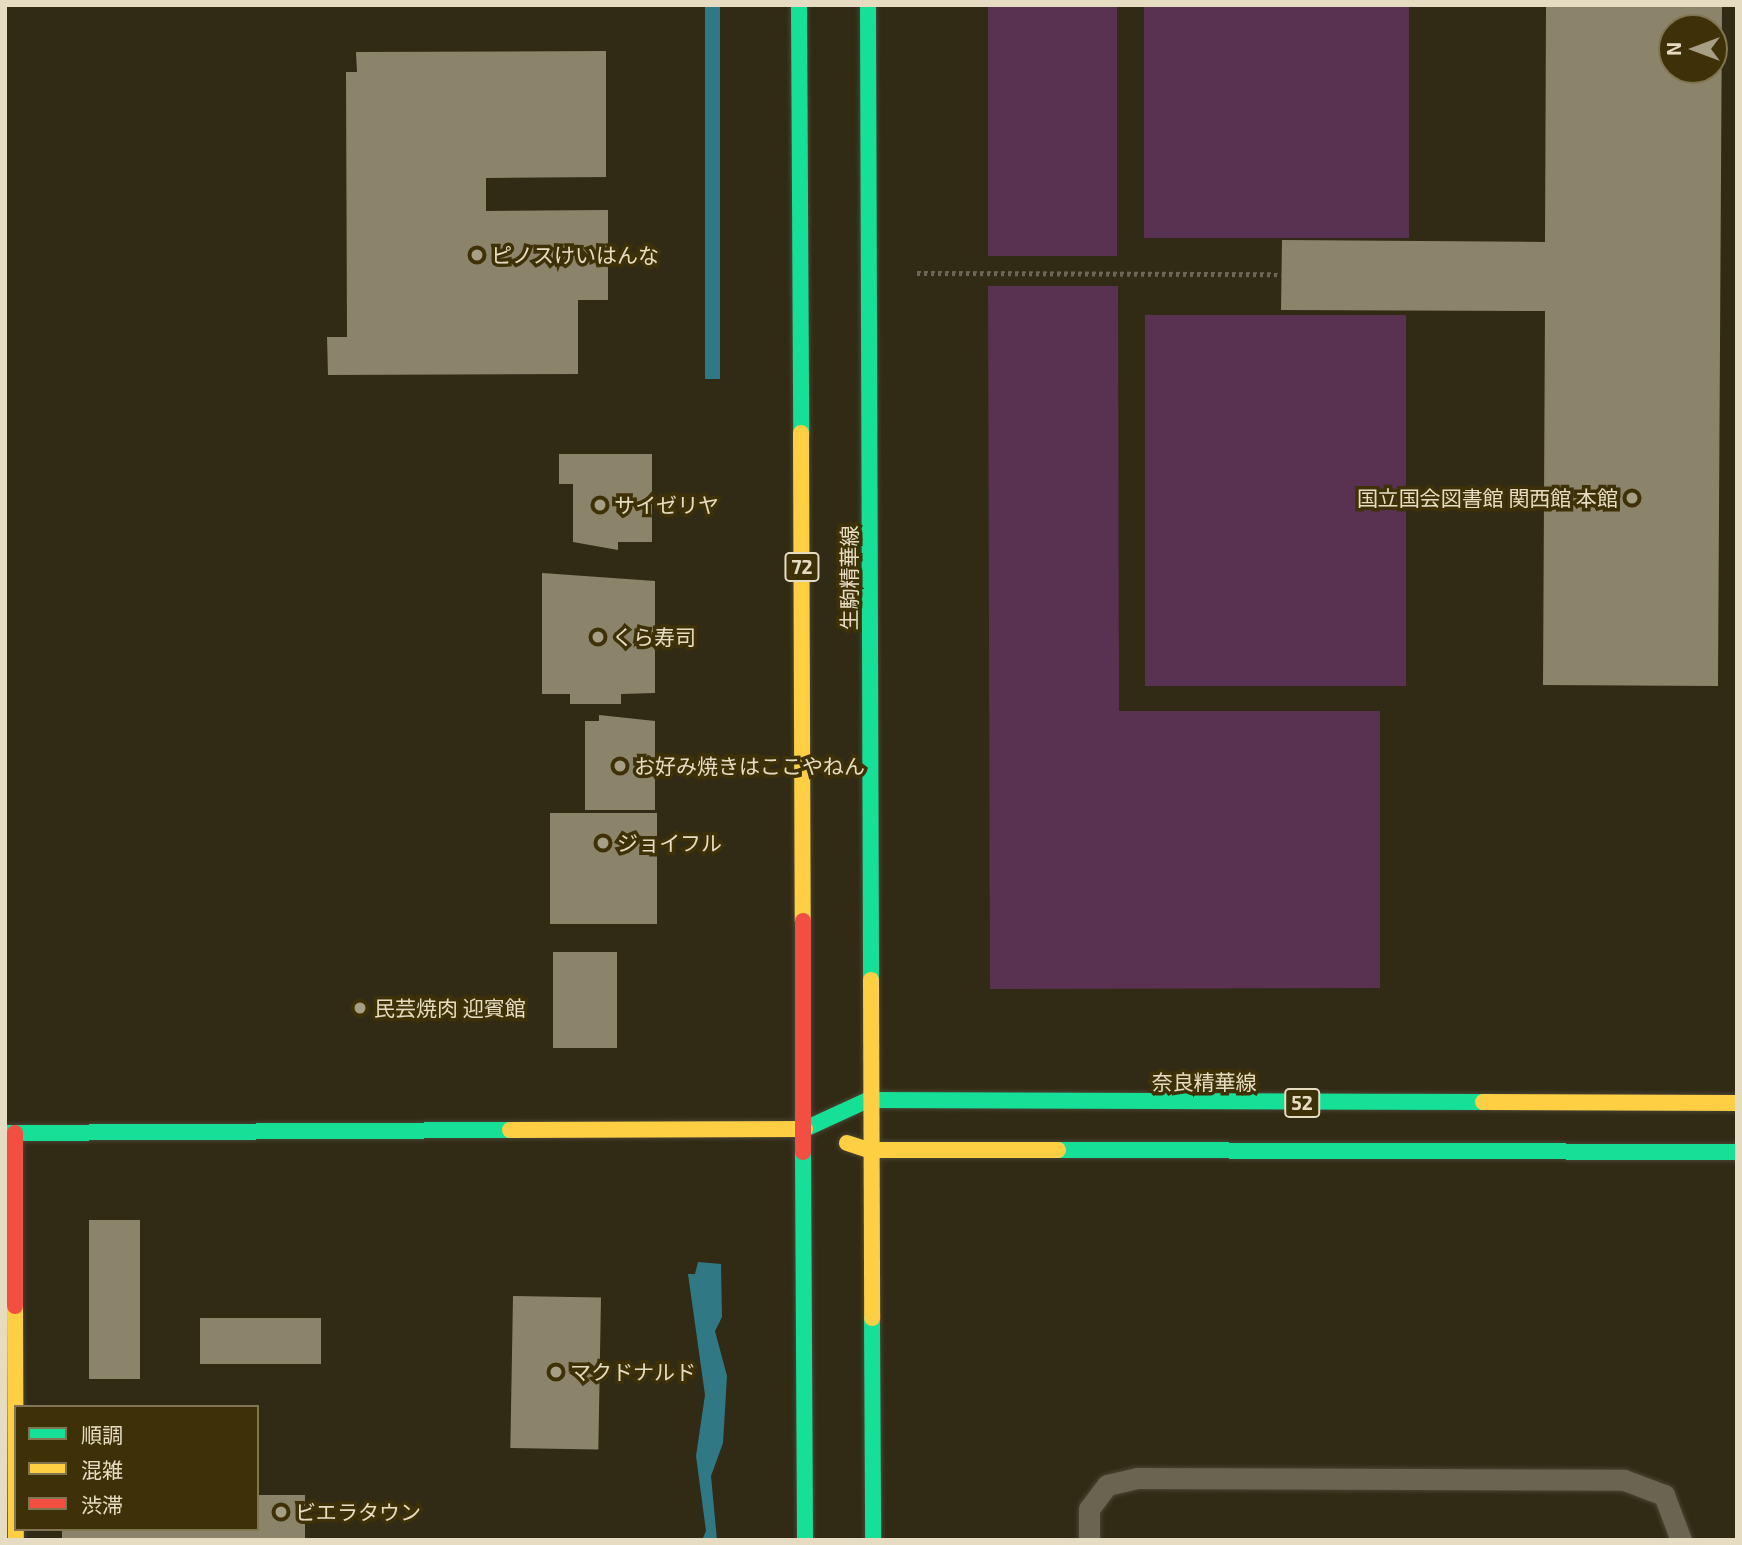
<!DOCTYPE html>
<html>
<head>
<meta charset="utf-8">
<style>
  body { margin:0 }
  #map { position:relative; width:1742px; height:1545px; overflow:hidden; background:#312b15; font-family:"Exo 2","Noto Sans JP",sans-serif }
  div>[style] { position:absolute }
  .green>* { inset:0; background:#593251; transform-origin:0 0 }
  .water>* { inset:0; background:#307883; transform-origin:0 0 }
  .building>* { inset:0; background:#8c846a; transform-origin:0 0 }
  .path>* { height:4.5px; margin-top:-2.25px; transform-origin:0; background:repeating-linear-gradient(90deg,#6c6656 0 3.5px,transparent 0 7px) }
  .roads { filter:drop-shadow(0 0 2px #4a4433) drop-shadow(0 0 2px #4a4433) }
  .lane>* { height:21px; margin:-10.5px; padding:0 10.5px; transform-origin:10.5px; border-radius:10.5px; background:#6b6451 }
  .fast>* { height:16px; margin:-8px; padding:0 8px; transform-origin:8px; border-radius:8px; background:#16e098 }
  .slow>* { height:16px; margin:-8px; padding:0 8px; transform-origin:8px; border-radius:8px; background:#ffcf43 }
  .jam>* { height:16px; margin:-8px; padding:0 8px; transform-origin:8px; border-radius:8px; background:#f24e42 }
  .dots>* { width:19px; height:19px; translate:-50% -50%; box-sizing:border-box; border:4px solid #3e3108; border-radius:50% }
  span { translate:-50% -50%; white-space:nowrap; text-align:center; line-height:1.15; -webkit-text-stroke:7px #3e3108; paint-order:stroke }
  .shield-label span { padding:2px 5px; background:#3e3108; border:2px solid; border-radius:5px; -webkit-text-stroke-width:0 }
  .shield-label { font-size:19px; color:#e5dcc1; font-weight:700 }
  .poi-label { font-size:21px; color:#e5dcc1 }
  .left { translate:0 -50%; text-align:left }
  .right { translate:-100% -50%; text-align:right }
  .street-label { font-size:21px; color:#e5dcc1 }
  .frame { position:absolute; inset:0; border:7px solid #e5dcc1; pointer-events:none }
  .legend { position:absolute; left:14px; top:1405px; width:245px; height:126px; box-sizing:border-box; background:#3e3108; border:2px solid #817552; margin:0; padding:9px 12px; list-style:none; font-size:21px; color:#e5dcc1 }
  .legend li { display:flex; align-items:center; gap:14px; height:35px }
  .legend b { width:35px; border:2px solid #817552 }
  .north { position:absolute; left:1658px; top:14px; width:70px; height:70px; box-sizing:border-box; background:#3e3108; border:2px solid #817552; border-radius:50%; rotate:270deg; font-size:19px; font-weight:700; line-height:28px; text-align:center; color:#e5dcc1 }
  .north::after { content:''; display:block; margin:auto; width:24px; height:32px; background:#a69e85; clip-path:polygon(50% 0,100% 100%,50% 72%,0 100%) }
</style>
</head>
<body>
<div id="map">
  <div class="green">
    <i style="left:988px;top:5px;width:129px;height:251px"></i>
    <i style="left:1144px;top:5px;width:265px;height:233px"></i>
    <i style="clip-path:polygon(988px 286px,1118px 286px,1119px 711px,1380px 711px,1380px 988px,990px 989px)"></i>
    <i style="left:1406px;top:315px;width:371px;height:261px;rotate:90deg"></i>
  </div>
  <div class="water">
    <i style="left:705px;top:5px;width:15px;height:374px"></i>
    <i style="clip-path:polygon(698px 1262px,721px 1264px,722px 1317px,715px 1331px,727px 1376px,723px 1443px,711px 1476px,717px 1540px,702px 1540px,706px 1531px,696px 1456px,705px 1395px,688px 1274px,695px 1274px)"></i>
  </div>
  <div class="building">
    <i style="clip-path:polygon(evenodd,1546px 5px,1722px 5px,1718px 686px,1543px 685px,1545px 311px,1281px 310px,1282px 240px,1545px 242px,1546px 5px,1672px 28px,1714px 28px,1714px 70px,1672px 70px,1672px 28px)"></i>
    <i style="clip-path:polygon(606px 51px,606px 177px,486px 178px,486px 211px,608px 210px,608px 300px,578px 300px,578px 374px,328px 375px,327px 337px,347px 337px,346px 72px,357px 72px,356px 52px)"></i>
    <i style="clip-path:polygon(559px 454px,652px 454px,652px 542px,618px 542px,618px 550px,573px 542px,573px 484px,559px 484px)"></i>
    <i style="clip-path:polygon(542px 573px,655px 581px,655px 693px,621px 694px,621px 704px,570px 704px,570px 694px,542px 694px)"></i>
    <i style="clip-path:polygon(599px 715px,655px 721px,655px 810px,585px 810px,585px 721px,599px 721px)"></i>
    <i style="left:657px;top:813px;width:111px;height:107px;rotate:90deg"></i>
    <i style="left:553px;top:952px;width:64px;height:96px"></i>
    <i style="left:89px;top:1220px;width:51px;height:159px"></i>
    <i style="left:513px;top:1296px;width:88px;height:152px;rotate:1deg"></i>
    <i style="left:321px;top:1318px;width:46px;height:121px;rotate:90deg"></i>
    <i style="clip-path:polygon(257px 1495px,305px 1495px,305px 1540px,62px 1540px,62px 1529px,257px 1529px)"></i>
  </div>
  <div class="path">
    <i style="left:917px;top:273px;width:365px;rotate:0.2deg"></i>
  </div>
  <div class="roads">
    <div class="lane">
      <i style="left:1089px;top:1540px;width:31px;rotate:-90deg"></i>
      <i style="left:1089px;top:1509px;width:30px;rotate:-53deg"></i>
      <i style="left:1107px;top:1485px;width:31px;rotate:-13deg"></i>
      <i style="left:1137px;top:1478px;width:487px;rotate:0.2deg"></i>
      <i style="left:1624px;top:1480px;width:43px;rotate:20.6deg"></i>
      <i style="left:1664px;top:1495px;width:48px;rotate:69.3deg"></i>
    </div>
    <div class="fast">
      <i style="left:799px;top:5px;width:428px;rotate:89.7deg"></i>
      <i style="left:868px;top:5px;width:975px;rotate:89.82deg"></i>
      <i style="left:805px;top:1129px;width:69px;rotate:-24.7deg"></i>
      <i style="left:868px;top:1100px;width:615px;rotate:0.19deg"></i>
      <i style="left:5px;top:1133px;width:505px;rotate:-0.34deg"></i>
      <i style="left:1058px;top:1150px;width:679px;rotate:0.17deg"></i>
      <i style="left:803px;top:1152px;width:388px;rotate:89.7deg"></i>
      <i style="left:872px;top:1318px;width:222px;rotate:89.7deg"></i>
    </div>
    <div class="slow">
      <i style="left:801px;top:433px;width:488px;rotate:89.8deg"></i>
      <i style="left:871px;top:980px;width:338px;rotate:89.8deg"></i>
      <i style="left:1483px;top:1102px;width:254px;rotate:0.2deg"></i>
      <i style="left:510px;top:1130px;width:295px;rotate:-0.2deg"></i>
      <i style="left:847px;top:1143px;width:23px;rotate:18deg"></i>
      <i style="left:869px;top:1150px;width:189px"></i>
      <i style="left:15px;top:1306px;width:234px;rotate:89.8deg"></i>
    </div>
    <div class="jam">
      <i style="left:803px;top:921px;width:231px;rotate:90deg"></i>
      <i style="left:15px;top:1133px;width:173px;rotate:90deg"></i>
    </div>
  </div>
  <div class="dots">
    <i style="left:477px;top:255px;background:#a69e85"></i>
    <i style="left:1632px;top:498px;background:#a69e85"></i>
    <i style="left:600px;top:505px;background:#a69e85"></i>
    <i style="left:598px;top:637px;background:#a69e85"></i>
    <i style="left:620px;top:766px;background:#a69e85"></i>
    <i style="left:603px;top:843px;background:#a69e85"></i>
    <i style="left:360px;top:1008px;background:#a69e85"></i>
    <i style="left:556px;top:1372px;background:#a69e85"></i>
    <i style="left:281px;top:1512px;background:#a69e85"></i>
  </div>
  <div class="shield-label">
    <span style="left:802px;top:567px">72</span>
    <span style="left:1302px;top:1103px">52</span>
  </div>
  <div class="poi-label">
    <span class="left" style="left:491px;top:255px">ピノスけいはんな</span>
    <span class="right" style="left:1618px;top:498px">国立国会図書館 関西館 本館</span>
    <span class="left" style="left:614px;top:505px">サイゼリヤ</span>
    <span class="left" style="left:612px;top:637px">くら寿司</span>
    <span class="left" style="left:634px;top:766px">お好み焼きはここやねん</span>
    <span class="left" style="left:617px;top:843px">ジョイフル</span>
    <span class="left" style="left:374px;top:1008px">民芸焼肉 迎賓館</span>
    <span class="left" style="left:570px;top:1372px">マクドナルド</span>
    <span class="left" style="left:295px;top:1512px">ビエラタウン</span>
  </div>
  <div class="street-label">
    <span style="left:849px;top:578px;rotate:-90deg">生駒精華線</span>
    <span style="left:1204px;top:1082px">奈良精華線</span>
  </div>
  <div class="frame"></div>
  <ul class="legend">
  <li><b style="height:9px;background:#16e098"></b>順調</li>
  <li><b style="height:9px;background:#ffcf43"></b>混雑</li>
  <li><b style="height:9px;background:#f24e42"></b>渋滞</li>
  </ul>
  <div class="north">N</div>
</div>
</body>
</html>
